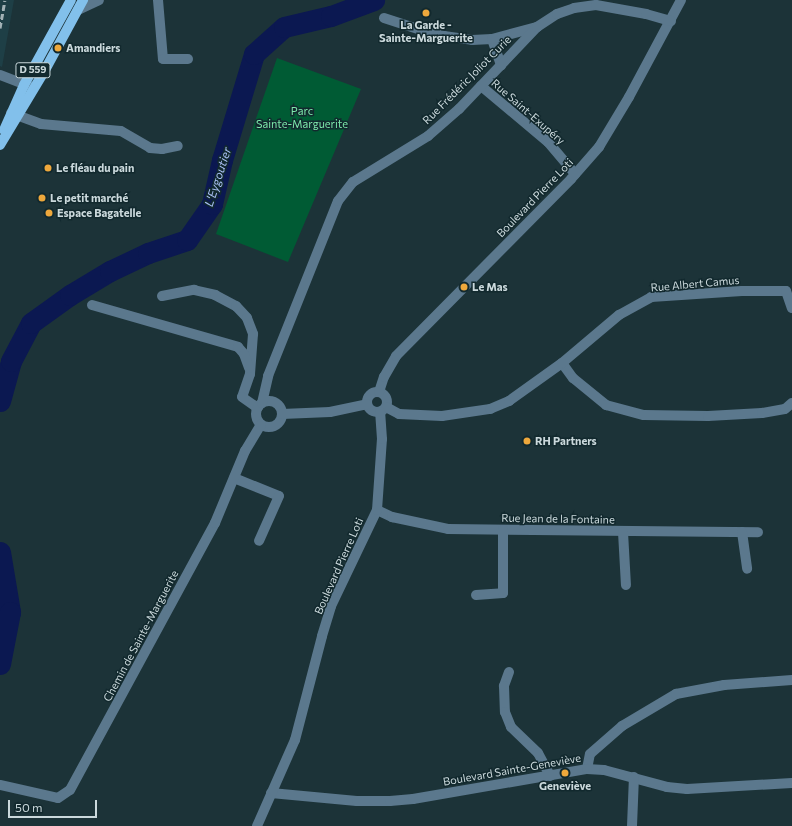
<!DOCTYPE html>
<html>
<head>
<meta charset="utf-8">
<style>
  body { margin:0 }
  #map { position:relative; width:792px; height:826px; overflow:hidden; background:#1c3338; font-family:Commissioner,sans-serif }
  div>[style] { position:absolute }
  .built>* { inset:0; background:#1e3f46 }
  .green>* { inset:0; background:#005b34 }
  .river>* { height:21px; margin:-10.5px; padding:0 10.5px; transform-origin:10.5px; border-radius:10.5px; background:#0b1851 }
  .minor>* { height:10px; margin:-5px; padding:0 5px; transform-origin:5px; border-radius:5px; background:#5b788d }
  .minor>.ring { margin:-5px; padding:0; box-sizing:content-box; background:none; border:10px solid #5b788d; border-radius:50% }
  .major>* { height:10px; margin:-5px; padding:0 5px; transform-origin:5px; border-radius:5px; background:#82c0eb }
  .rail>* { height:3px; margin-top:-1.5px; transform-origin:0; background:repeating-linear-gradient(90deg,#a2b2b6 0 6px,transparent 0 9px) }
  .dots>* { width:11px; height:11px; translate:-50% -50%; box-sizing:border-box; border:2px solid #12292e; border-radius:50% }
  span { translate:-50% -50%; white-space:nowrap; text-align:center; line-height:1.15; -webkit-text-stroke:3px #12292e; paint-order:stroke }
  .shield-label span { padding:1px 3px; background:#12292e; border:1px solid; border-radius:3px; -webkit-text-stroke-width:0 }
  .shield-label { font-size:10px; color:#cbd9dc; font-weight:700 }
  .poi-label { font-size:11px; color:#cbd9dc; font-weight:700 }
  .left { translate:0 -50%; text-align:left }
  .street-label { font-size:11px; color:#cbd9dc }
  .park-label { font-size:11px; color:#7de9ab }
  .water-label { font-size:12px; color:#a9bff4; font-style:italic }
  .scale { position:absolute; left:8px; top:800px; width:89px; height:18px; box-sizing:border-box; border:2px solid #cbd9dc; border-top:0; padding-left:5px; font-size:12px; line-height:14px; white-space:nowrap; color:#cbd9dc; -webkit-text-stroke:3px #12292e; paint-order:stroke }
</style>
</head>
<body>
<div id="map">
  <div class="built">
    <i style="clip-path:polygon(0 0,14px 0,2px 67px,0 66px)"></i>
  </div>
  <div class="green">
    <i style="clip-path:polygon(277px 58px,361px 89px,288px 262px,216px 234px)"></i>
  </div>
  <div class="river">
    <i style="left:0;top:401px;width:41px;rotate:-74.6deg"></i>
    <i style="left:11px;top:361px;width:43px;rotate:-62.2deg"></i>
    <i style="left:31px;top:323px;width:48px;rotate:-35.7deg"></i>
    <i style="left:70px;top:295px;width:47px;rotate:-31deg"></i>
    <i style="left:110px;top:271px;width:42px;rotate:-25.3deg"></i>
    <i style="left:148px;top:253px;width:41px;rotate:-18.4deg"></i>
    <i style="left:187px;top:240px;width:44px;rotate:-55.2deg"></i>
    <i style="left:212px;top:204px;width:45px;rotate:-77.2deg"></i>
    <i style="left:222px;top:160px;width:111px;rotate:-73.2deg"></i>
    <i style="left:254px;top:54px;width:40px;rotate:-42deg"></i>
    <i style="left:284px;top:27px;width:48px;rotate:-13.2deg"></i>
    <i style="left:331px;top:16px;width:46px;rotate:-20.4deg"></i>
    <i style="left:0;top:552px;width:61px;rotate:80.5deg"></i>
    <i style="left:10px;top:612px;width:53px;rotate:100.9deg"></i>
  </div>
  <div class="minor">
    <i style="left:158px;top:0;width:59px;rotate:85.2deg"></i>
    <i style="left:163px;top:59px;width:25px"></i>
    <i style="left:78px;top:10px;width:23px;rotate:-25deg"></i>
    <i style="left:384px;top:18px;width:38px;rotate:18deg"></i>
    <i style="left:420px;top:30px;width:25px;rotate:14deg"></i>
    <i style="left:444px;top:36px;width:28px;rotate:8deg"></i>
    <i style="left:472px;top:40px;width:20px;rotate:-3deg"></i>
    <i style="left:492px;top:39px;width:28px;rotate:71deg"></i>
    <i style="left:492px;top:39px;width:47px;rotate:-14.9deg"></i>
    <i style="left:0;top:75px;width:34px;rotate:21deg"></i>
    <i style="left:481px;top:86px;width:87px;rotate:39.9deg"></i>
    <i style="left:548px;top:142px;width:42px;rotate:49.8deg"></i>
    <i style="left:11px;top:113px;width:32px;rotate:20deg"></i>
    <i style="left:41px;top:124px;width:80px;rotate:5deg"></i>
    <i style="left:121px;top:131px;width:34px;rotate:30deg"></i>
    <i style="left:150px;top:148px;width:12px;rotate:5deg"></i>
    <i style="left:162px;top:149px;width:16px;rotate:-11deg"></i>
    <i style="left:162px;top:296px;width:33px;rotate:-11deg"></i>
    <i style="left:194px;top:290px;width:22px;rotate:13deg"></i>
    <i style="left:215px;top:295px;width:24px;rotate:28deg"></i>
    <i style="left:236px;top:306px;width:16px;rotate:47deg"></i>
    <i style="left:247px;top:318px;width:17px;rotate:69deg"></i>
    <i style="left:253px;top:334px;width:40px;rotate:94.3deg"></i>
    <i style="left:250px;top:374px;width:24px;rotate:109deg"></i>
    <i style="left:242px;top:397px;width:19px;rotate:35deg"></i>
    <i style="left:92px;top:305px;width:152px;rotate:16deg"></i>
    <i style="left:238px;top:347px;width:9px;rotate:49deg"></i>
    <i style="left:244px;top:354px;width:15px;rotate:70deg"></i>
    <i style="left:562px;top:363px;width:19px;rotate:54deg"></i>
    <i style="left:573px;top:378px;width:43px;rotate:39.3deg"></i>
    <i style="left:606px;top:405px;width:39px;rotate:15deg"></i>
    <i style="left:644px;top:415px;width:64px;rotate:0.9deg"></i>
    <i style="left:708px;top:416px;width:54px;rotate:-3.2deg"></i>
    <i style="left:762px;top:413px;width:23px;rotate:-10deg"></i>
    <i style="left:785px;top:409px;width:9px;rotate:-41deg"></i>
    <i class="ring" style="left:367px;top:392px;width:10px;height:10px"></i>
    <i style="left:379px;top:392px;width:16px;rotate:-72deg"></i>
    <i style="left:384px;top:377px;width:24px;rotate:-60deg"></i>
    <i style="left:396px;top:356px;width:249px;rotate:-45.3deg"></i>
    <i style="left:571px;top:179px;width:43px;rotate:-48.8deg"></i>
    <i style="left:599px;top:147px;width:58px;rotate:-59deg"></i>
    <i style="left:629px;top:97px;width:110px;rotate:-61.8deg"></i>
    <i class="ring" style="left:256px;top:401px;width:16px;height:16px"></i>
    <i style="left:262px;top:403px;width:28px;rotate:-77deg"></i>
    <i style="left:268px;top:376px;width:188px;rotate:-68.2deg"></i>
    <i style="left:338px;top:201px;width:24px;rotate:-52deg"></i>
    <i style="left:353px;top:182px;width:88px;rotate:-31.5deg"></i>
    <i style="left:428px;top:136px;width:41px;rotate:-41.1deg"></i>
    <i style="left:459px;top:109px;width:113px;rotate:-46.4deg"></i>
    <i style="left:537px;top:27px;width:24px;rotate:-33deg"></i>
    <i style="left:557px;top:14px;width:18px;rotate:-19deg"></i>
    <i style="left:574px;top:8px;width:22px;rotate:-8deg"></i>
    <i style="left:596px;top:5px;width:51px;rotate:10.2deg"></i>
    <i style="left:646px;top:14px;width:26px;rotate:16deg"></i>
    <i style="left:386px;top:407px;width:15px;rotate:28deg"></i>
    <i style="left:399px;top:414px;width:43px;rotate:2.7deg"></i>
    <i style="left:442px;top:416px;width:49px;rotate:-8.3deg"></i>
    <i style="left:490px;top:409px;width:21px;rotate:-23deg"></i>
    <i style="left:509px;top:401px;width:65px;rotate:-35.6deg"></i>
    <i style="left:562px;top:363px;width:75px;rotate:-40.1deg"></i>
    <i style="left:619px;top:315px;width:37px;rotate:-29deg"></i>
    <i style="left:651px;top:297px;width:91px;rotate:-3.8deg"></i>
    <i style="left:742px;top:291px;width:44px"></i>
    <i style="left:786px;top:291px;width:18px;rotate:71deg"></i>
    <i style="left:282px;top:414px;width:48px;rotate:-2.4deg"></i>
    <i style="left:330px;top:412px;width:38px;rotate:-12deg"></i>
    <i style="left:234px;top:478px;width:48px;rotate:21.8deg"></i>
    <i style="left:279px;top:496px;width:49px;rotate:114deg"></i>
    <i style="left:377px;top:510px;width:17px;rotate:25deg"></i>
    <i style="left:392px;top:517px;width:57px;rotate:12.1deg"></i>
    <i style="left:448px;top:529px;width:310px;rotate:0.6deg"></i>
    <i style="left:623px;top:532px;width:53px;rotate:86.8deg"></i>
    <i style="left:742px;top:532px;width:37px;rotate:82deg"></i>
    <i style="left:476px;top:595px;width:27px;rotate:-4deg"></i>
    <i style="left:503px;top:593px;width:63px;rotate:-90deg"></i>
    <i style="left:509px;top:672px;width:15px;rotate:110deg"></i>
    <i style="left:504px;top:686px;width:26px;rotate:88deg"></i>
    <i style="left:505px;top:712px;width:16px;rotate:68deg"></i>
    <i style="left:511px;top:727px;width:37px;rotate:44deg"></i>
    <i style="left:538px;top:753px;width:26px;rotate:62deg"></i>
    <i style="left:587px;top:769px;width:15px;rotate:-79deg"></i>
    <i style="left:590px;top:754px;width:43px;rotate:-41.2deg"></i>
    <i style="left:622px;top:726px;width:63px;rotate:-30.7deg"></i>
    <i style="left:676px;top:694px;width:49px;rotate:-10.6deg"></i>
    <i style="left:724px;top:685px;width:68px;rotate:-4.2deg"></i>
    <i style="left:0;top:785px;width:59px;rotate:12.6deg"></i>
    <i style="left:58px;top:798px;width:14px;rotate:-34deg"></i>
    <i style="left:70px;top:790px;width:304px;rotate:-61.5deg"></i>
    <i style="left:215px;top:523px;width:78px;rotate:-67.4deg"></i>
    <i style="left:245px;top:451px;width:31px;rotate:-59deg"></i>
    <i style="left:271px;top:793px;width:86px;rotate:5.3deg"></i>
    <i style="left:357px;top:801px;width:33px"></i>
    <i style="left:390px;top:801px;width:23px;rotate:-5deg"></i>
    <i style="left:413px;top:799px;width:177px;rotate:-9.8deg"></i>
    <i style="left:587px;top:769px;width:17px;rotate:3deg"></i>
    <i style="left:604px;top:770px;width:65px;rotate:15.1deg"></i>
    <i style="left:667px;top:787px;width:20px;rotate:6deg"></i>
    <i style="left:687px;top:789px;width:105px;rotate:-3.3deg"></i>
    <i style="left:257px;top:826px;width:94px;rotate:-66.2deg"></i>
    <i style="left:295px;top:740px;width:107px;rotate:-75.4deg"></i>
    <i style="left:322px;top:636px;width:31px;rotate:-73deg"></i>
    <i style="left:331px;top:606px;width:106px;rotate:-64.4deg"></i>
    <i style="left:377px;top:510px;width:71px;rotate:-86deg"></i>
    <i style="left:382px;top:439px;width:27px;rotate:-94deg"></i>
    <i style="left:632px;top:826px;width:49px;rotate:-87.7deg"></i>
  </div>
  <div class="major">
    <i style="left:4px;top:130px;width:49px;rotate:-66deg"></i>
    <i style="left:24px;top:85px;width:97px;rotate:-61.1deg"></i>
    <i style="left:0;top:145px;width:87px;rotate:-59deg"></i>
    <i style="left:45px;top:70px;width:80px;rotate:-61.5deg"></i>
  </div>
  <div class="rail">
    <i style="left:0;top:28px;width:28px;rotate:-80deg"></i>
  </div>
  <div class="dots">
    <i style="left:426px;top:13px;background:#eea83c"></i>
    <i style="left:58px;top:48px;background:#eea83c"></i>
    <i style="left:48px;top:168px;background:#eea83c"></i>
    <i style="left:42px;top:198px;background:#eea83c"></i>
    <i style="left:49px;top:213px;background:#eea83c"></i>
    <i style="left:464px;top:287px;background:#eea83c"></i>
    <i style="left:527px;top:441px;background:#eea83c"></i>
    <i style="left:565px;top:773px;background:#eea83c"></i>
  </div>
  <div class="shield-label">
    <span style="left:33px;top:70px">D 559</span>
  </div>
  <div class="poi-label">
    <span style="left:426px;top:32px">La Garde -<br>Sainte-Marguerite</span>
    <span class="left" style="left:66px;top:48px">Amandiers</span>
    <span class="left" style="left:56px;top:168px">Le fléau du pain</span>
    <span class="left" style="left:50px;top:198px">Le petit marché</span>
    <span class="left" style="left:57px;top:213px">Espace Bagatelle</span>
    <span class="left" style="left:472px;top:287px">Le Mas</span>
    <span class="left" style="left:535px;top:441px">RH Partners</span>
    <span style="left:565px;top:786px">Geneviève</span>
  </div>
  <div class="street-label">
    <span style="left:467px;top:80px;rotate:-45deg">Rue Frédéric Joliot Curie</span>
    <span style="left:528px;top:112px;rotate:41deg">Rue Saint-Exupéry</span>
    <span style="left:535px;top:198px;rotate:-46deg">Boulevard Pierre Loti</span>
    <span style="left:695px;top:284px;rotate:-5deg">Rue Albert Camus</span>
    <span style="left:558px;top:519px;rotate:1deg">Rue Jean de la Fontaine</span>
    <span style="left:339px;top:566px;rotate:-66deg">Boulevard Pierre Loti</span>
    <span style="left:141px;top:636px;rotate:-62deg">Chemin de Sainte-Marguerite</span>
    <span style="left:512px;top:770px;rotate:-10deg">Boulevard Sainte-Geneviève</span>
  </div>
  <div class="park-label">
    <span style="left:302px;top:118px">Parc<br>Sainte-Marguerite</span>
  </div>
  <div class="water-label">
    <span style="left:218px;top:177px;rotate:-72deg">L'Eygoutier</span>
  </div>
  <div class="scale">50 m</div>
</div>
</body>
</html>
